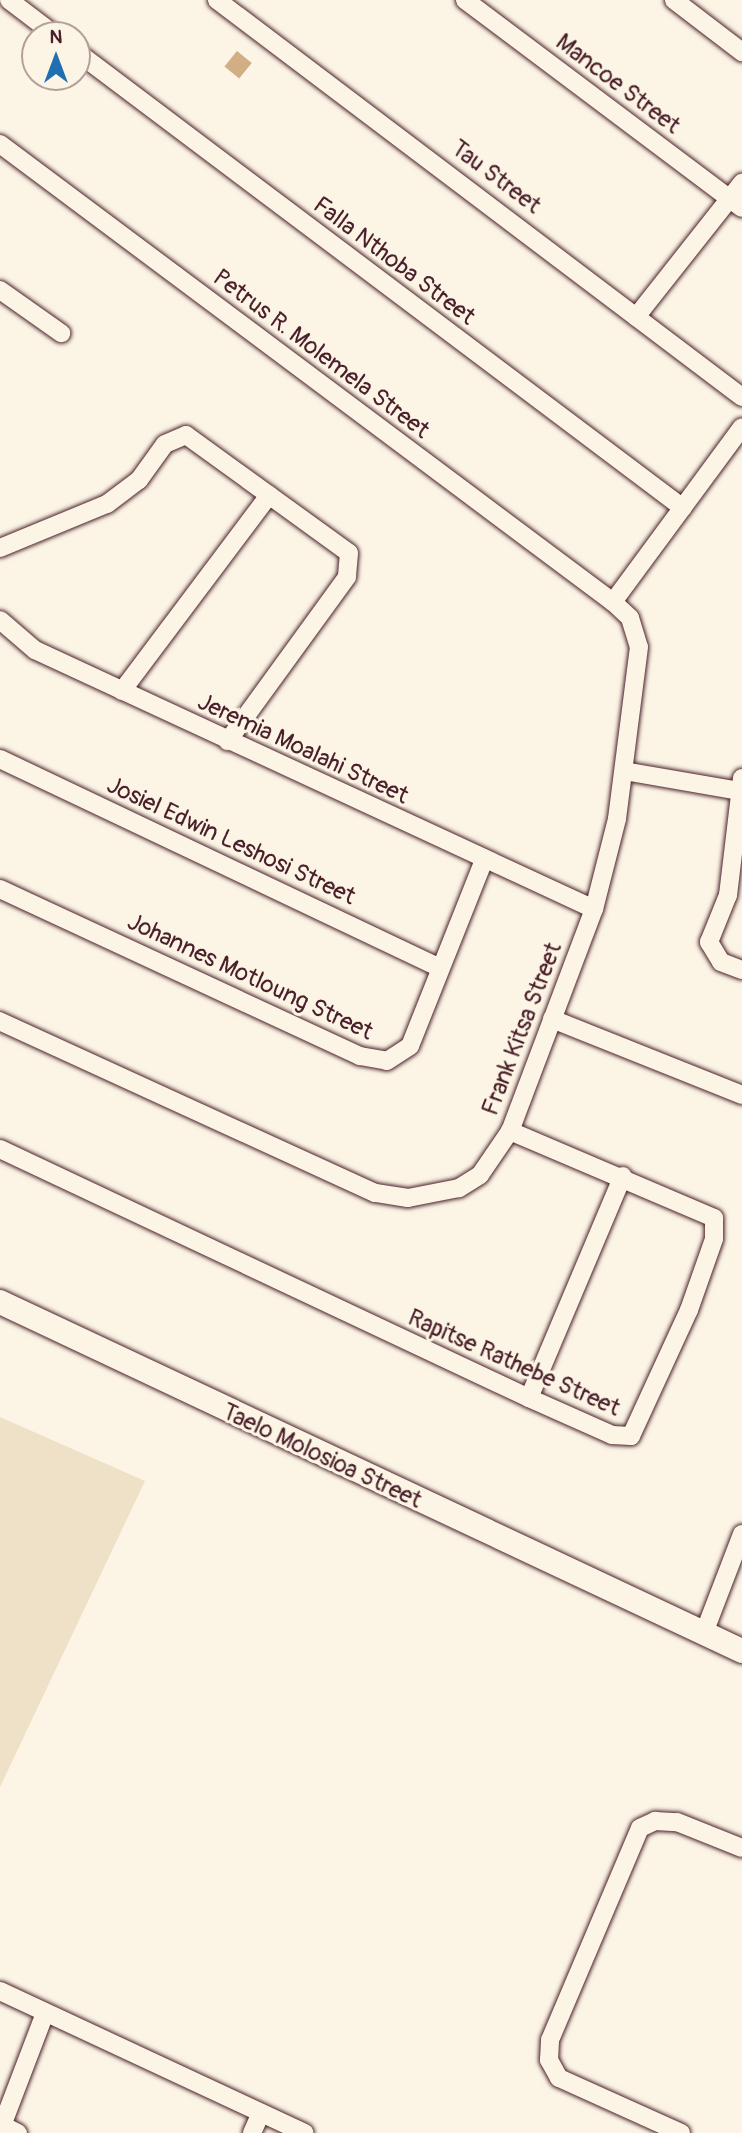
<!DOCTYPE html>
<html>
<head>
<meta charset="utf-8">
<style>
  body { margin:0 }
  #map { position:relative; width:742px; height:2133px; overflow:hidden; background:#fcf5e5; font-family:Pangolin,sans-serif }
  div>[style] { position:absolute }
  .built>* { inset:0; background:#efe0c8 }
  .building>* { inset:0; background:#d1ae83; transform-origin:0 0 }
  .roads { filter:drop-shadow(0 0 2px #4a1f2b) drop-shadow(0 0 2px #4a1f2b) }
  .street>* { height:18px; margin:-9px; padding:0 9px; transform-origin:9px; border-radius:9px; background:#fcf5e5 }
  .secondary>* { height:24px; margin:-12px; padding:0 12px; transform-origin:12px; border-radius:12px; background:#fcf5e5 }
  span { translate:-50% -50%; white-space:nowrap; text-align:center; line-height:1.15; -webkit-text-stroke:6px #fcf5e5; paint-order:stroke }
  .street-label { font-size:24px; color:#4a1f2b }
  .north { position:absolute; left:21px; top:21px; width:70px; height:70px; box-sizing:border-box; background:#fcf5e5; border:2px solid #b59f9b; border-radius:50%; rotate:0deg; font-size:19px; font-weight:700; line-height:28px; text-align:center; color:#4a1f2b }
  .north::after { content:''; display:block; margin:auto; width:24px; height:32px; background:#1f6fb2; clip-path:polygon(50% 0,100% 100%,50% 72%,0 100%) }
</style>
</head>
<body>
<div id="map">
  <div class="built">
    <i style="clip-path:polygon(0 1417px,145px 1481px,0 1787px)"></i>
  </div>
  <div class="building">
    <i style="left:237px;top:51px;width:19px;height:20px;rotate:39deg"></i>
  </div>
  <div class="roads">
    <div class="street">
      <i style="left:9px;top:0;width:58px;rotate:37.3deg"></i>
      <i style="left:217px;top:0;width:658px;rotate:37.1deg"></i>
      <i style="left:465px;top:0;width:346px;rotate:36.9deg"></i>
      <i style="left:674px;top:0;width:86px;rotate:37.4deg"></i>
      <i style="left:77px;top:52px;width:758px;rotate:36.96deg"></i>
      <i style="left:0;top:144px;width:765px;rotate:36.77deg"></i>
      <i style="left:613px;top:602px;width:23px;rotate:43deg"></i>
      <i style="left:630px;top:618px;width:30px;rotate:73deg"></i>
      <i style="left:639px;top:647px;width:173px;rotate:97.3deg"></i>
      <i style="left:617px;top:819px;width:93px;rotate:104.3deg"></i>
      <i style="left:594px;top:909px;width:237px;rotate:110.7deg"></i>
      <i style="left:510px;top:1131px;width:53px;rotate:124.3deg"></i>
      <i style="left:480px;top:1175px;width:25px;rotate:148deg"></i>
      <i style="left:459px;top:1188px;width:52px;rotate:168.9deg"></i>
      <i style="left:408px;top:1198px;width:33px;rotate:-171deg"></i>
      <i style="left:375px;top:1193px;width:413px;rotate:-155.4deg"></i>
      <i style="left:0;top:290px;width:75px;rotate:35.2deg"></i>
      <i style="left:636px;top:317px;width:171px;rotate:-51.7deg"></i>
      <i style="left:0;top:548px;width:116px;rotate:-22.4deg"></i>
      <i style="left:107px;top:504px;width:40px;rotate:-37deg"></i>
      <i style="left:139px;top:480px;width:44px;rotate:-54.2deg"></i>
      <i style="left:165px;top:444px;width:23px;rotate:-23deg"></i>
      <i style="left:186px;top:435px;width:201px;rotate:35.9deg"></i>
      <i style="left:349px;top:553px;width:24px;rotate:95deg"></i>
      <i style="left:347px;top:577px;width:203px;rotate:126deg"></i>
      <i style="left:613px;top:602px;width:217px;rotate:-53.6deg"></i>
      <i style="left:0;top:620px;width:46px;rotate:40.6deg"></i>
      <i style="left:35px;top:650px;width:616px;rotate:24.86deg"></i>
      <i style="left:122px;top:691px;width:245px;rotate:-53.1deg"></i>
      <i style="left:0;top:759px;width:487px;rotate:25.4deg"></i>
      <i style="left:624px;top:771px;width:118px;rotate:9.8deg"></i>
      <i style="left:742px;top:778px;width:118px;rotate:96.8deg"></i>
      <i style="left:728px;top:895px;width:51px;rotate:112deg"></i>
      <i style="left:709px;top:942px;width:23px;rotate:59deg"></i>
      <i style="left:721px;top:962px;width:22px;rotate:21deg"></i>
      <i style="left:0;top:889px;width:397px;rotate:24.9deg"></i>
      <i style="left:360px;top:1056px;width:27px;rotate:10deg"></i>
      <i style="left:387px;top:1061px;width:27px;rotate:-33deg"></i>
      <i style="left:410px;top:1046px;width:200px;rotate:-68.3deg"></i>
      <i style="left:552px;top:1019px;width:205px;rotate:21.8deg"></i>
      <i style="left:0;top:1149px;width:585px;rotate:25.21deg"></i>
      <i style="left:529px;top:1398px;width:91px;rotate:24deg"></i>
      <i style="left:612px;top:1435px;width:19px;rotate:3deg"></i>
      <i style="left:631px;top:1436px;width:139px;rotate:-65.3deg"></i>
      <i style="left:689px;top:1310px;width:75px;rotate:-70.6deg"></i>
      <i style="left:714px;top:1239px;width:21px;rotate:-90deg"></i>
      <i style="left:714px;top:1218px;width:222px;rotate:-156.9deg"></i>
      <i style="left:529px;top:1398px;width:241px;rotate:-67.1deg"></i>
      <i style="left:704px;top:1633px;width:106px;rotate:-69deg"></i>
      <i style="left:0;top:1991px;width:336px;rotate:25deg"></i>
      <i style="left:2px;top:2125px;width:18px;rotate:27deg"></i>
      <i style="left:0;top:2131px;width:126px;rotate:-69.1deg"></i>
      <i style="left:252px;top:2133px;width:22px;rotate:-66deg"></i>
      <i style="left:681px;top:2133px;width:134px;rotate:-155.7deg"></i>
      <i style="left:559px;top:2078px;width:21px;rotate:-119deg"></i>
      <i style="left:549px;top:2060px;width:20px;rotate:-87deg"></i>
      <i style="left:550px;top:2040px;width:230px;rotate:-67deg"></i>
      <i style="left:640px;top:1828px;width:17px;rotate:-25deg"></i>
      <i style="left:655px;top:1821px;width:22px;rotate:3deg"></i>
      <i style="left:677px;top:1822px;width:70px;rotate:21.8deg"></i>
    </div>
    <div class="secondary">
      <i style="left:0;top:1302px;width:820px;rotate:25.19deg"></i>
    </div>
  </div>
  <div class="street-label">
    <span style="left:618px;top:84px;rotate:37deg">Mancoe Street</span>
    <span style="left:496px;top:177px;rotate:37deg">Tau Street</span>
    <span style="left:394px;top:261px;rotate:37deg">Falla Nthoba Street</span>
    <span style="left:321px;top:354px;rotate:37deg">Petrus R. Molemela Street</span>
    <span style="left:303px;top:749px;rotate:25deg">Jeremia Moalahi Street</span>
    <span style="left:231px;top:841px;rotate:25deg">Josiel Edwin Leshosi Street</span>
    <span style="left:250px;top:977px;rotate:25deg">Johannes Motloung Street</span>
    <span style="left:522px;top:1029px;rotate:-69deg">Frank Kitsa Street</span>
    <span style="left:514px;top:1363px;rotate:24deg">Rapitse Rathebe Street</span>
    <span style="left:322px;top:1456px;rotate:25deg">Taelo Molosioa Street</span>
  </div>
  <div class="north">N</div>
</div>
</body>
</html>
